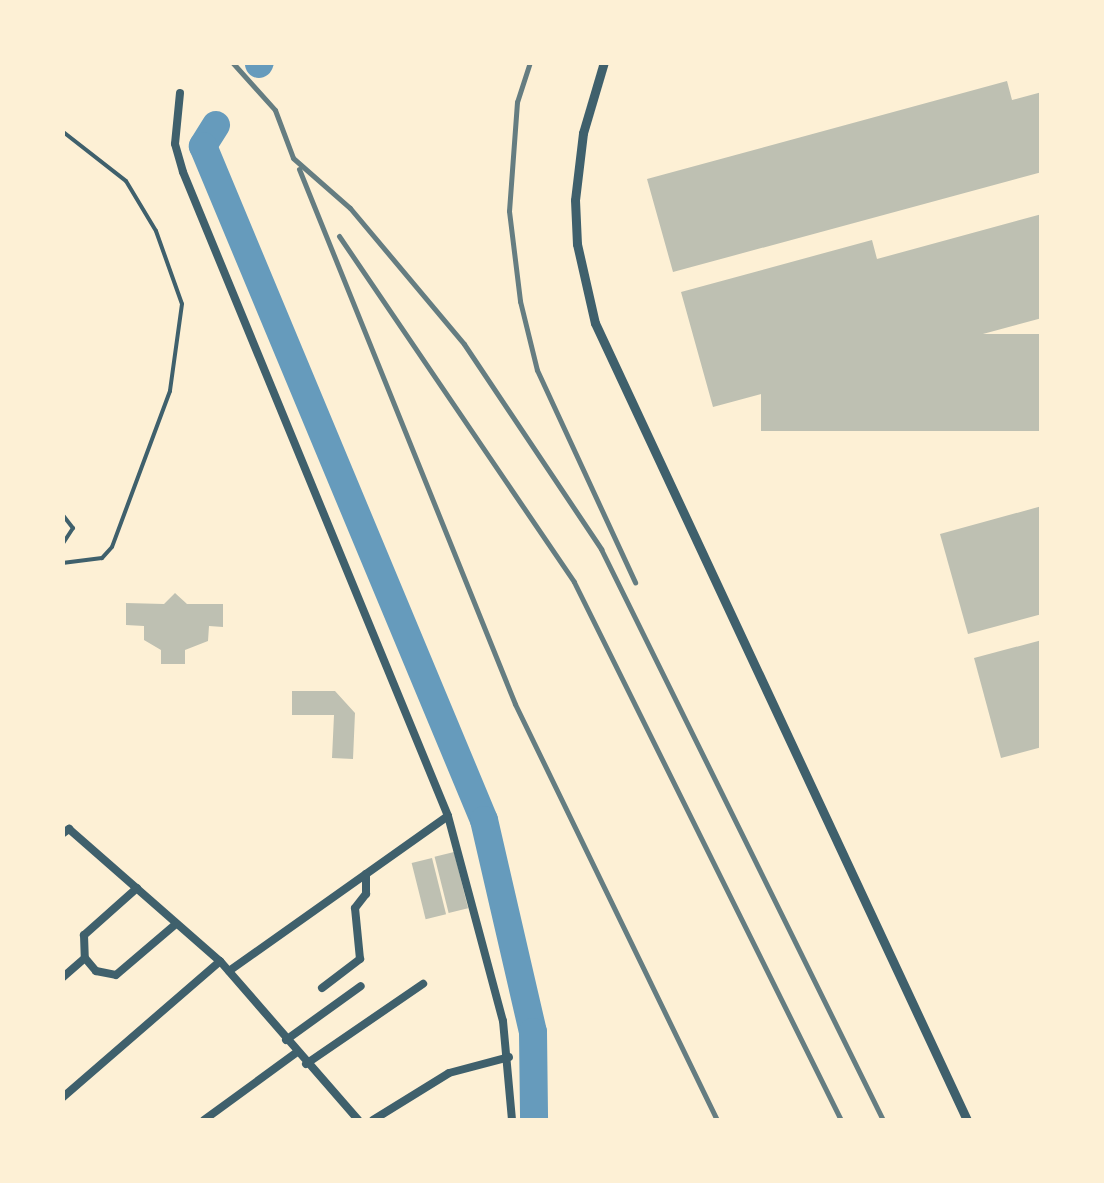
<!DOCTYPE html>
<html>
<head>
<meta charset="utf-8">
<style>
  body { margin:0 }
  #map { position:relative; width:1104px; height:1183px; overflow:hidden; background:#fdf0d5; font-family:"Playfair Display",serif }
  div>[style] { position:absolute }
  .river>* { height:28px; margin:-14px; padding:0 14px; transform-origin:14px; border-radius:14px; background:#669bbc }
  .building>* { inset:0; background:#bec0b2; transform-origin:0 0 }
  .service>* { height:4px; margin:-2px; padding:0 2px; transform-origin:2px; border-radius:2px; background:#3f606c }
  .minor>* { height:8px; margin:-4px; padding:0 4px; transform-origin:4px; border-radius:4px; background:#3f606c }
  .tertiary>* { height:9px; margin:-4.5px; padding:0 4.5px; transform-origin:4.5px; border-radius:4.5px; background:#3f606c }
  .rail>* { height:5px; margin:-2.5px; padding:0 2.5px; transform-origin:2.5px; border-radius:2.5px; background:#657d81 }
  span { translate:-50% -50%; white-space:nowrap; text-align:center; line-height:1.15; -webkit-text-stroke:8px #fdf0d5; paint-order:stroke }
  .frame { position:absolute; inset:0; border:65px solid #fdf0d5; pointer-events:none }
</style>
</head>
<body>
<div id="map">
  <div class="river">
    <i style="left:259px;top:64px;width:2px;rotate:-63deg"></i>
    <i style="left:216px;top:125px;width:25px;rotate:122deg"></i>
    <i style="left:203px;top:146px;width:730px;rotate:67.37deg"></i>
    <i style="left:484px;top:820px;width:218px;rotate:77deg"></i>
    <i style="left:533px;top:1032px;width:88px;rotate:89.3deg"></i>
  </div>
  <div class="building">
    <i style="clip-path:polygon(1007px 81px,1012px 100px,1042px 92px,1042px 172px,673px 272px,647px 179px)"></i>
    <i style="clip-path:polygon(1042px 214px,1042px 318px,713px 407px,681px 292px,872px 240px,877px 259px)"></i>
    <i style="left:1042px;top:334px;width:97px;height:281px;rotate:90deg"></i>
    <i style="clip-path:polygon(1042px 506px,1042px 614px,968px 634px,940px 534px)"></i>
    <i style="clip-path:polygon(175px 593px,187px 604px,223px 604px,223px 627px,209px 626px,208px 641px,185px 650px,185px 664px,161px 664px,161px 650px,144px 640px,144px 626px,126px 625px,126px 603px,164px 604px)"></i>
    <i style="clip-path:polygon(1042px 640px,1042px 747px,1001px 758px,974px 658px)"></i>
    <i style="clip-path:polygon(292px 691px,335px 691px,355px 713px,353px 759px,332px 758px,334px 715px,292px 715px)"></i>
    <i style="left:454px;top:852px;width:58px;height:20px;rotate:76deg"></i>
    <i style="left:432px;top:858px;width:58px;height:21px;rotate:76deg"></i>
  </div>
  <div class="service">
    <i style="left:62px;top:131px;width:81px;rotate:38deg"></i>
    <i style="left:126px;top:181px;width:58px;rotate:59deg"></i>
    <i style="left:156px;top:231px;width:77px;rotate:70.4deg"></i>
    <i style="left:182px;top:304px;width:88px;rotate:97.9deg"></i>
    <i style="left:170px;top:391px;width:166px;rotate:110.4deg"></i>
    <i style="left:112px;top:547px;width:15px;rotate:132deg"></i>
    <i style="left:102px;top:558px;width:40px;rotate:172.9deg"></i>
    <i style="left:62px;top:514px;width:18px;rotate:52deg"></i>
    <i style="left:73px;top:528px;width:20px;rotate:123deg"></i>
  </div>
  <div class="minor">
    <i style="left:180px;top:93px;width:51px;rotate:95.6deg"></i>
    <i style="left:175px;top:144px;width:29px;rotate:74deg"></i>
    <i style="left:183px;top:172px;width:696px;rotate:67.63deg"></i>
    <i style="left:448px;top:816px;width:212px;rotate:75deg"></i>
    <i style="left:503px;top:1021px;width:99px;rotate:84.8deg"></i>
    <i style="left:62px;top:834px;width:9px;rotate:-36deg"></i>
    <i style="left:69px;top:829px;width:201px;rotate:41.2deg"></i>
    <i style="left:220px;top:961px;width:211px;rotate:49deg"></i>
    <i style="left:137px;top:888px;width:71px;rotate:138.4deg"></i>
    <i style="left:84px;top:935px;width:23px;rotate:88deg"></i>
    <i style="left:85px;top:958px;width:17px;rotate:50deg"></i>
    <i style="left:96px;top:971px;width:20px;rotate:11deg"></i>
    <i style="left:116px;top:975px;width:79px;rotate:-40.4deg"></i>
    <i style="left:229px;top:971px;width:268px;rotate:-35.3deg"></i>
    <i style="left:62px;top:978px;width:30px;rotate:-41deg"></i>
    <i style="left:322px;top:988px;width:48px;rotate:-37.3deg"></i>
    <i style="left:360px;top:959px;width:51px;rotate:-95.6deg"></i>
    <i style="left:355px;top:908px;width:18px;rotate:-52deg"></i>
    <i style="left:366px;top:894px;width:20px;rotate:-90deg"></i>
    <i style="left:286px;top:1040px;width:92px;rotate:-35.8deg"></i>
    <i style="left:306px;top:1064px;width:142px;rotate:-34.4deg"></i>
    <i style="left:62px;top:1098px;width:209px;rotate:-40.9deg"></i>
    <i style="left:204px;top:1120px;width:114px;rotate:-36.1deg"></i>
    <i style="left:373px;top:1120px;width:89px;rotate:-31.7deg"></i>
    <i style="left:449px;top:1073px;width:62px;rotate:-14.9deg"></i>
  </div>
  <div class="tertiary">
    <i style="left:604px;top:62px;width:74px;rotate:106.5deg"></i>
    <i style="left:583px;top:133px;width:67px;rotate:96.8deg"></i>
    <i style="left:575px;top:200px;width:44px;rotate:87.4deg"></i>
    <i style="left:577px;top:244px;width:81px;rotate:77.2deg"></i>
    <i style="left:595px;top:323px;width:880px;rotate:64.98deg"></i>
  </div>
  <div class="rail">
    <i style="left:232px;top:62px;width:64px;rotate:48.1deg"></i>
    <i style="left:275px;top:110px;width:51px;rotate:69.4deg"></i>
    <i style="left:293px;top:158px;width:76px;rotate:41.3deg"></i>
    <i style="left:350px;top:208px;width:177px;rotate:50deg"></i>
    <i style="left:464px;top:344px;width:247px;rotate:56.2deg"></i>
    <i style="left:601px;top:549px;width:637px;rotate:63.72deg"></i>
    <i style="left:530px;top:62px;width:42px;rotate:108deg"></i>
    <i style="left:517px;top:102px;width:109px;rotate:94.2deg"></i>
    <i style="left:509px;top:211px;width:91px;rotate:83deg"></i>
    <i style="left:520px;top:301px;width:71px;rotate:76.2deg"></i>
    <i style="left:537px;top:370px;width:234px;rotate:65.2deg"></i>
    <i style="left:299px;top:169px;width:577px;rotate:68.01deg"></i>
    <i style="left:515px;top:704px;width:462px;rotate:64.1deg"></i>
    <i style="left:339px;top:236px;width:418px;rotate:55.8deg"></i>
    <i style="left:574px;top:582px;width:601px;rotate:63.61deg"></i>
  </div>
  <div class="frame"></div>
</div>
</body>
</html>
